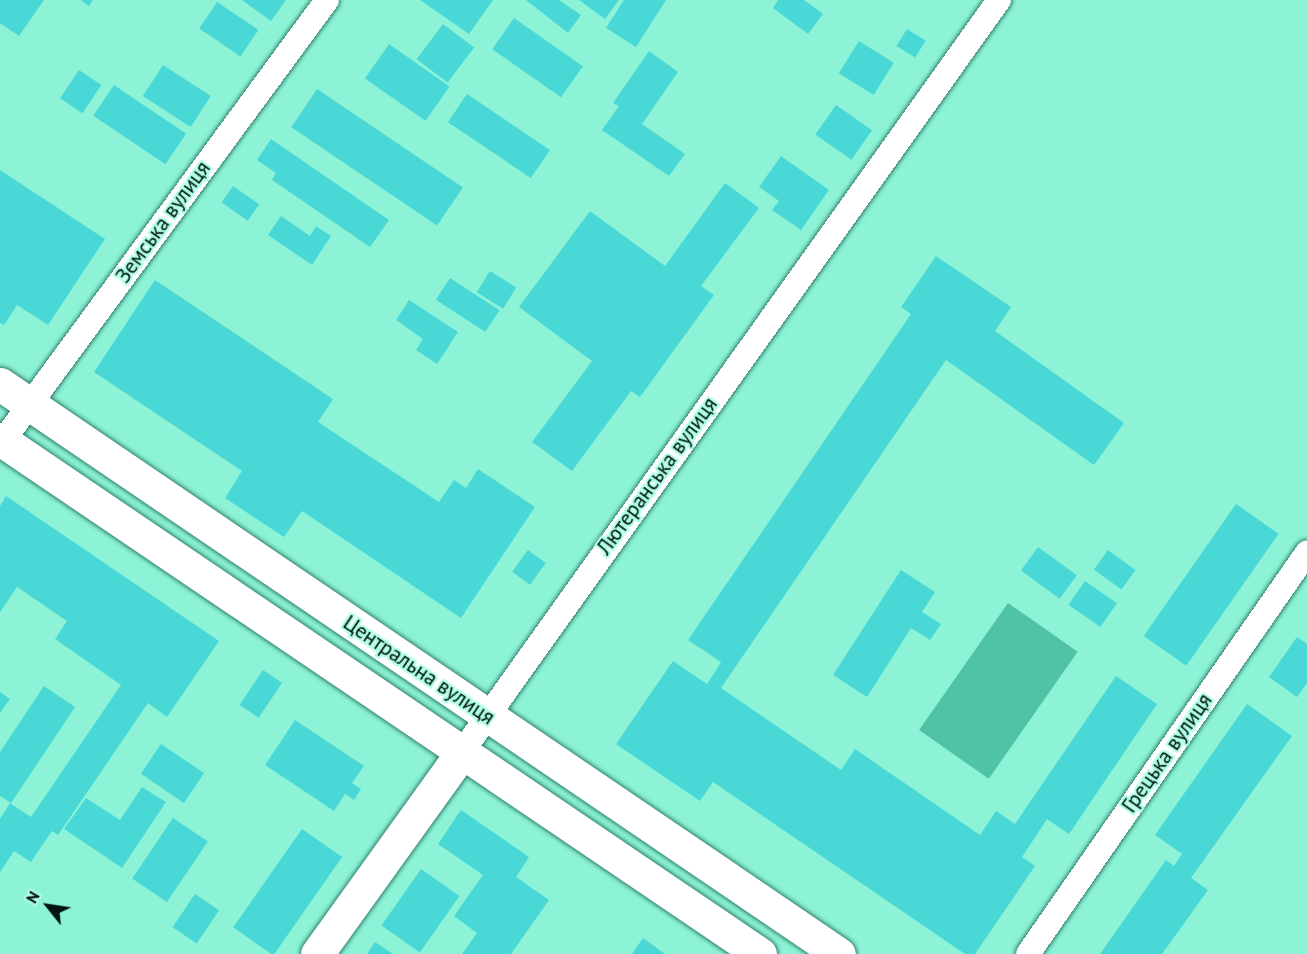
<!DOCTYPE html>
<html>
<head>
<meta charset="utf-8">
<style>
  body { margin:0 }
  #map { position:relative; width:1307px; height:954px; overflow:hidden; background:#8df3d7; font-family:"PT Sans",sans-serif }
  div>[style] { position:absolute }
  .green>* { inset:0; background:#50c2a5; transform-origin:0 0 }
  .building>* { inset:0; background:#49d8d6; transform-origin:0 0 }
  .roads { filter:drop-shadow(0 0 2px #30806c) drop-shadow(0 0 2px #30806c) }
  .street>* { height:24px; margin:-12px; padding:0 12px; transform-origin:12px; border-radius:12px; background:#fff }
  .secondary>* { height:33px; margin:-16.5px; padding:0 16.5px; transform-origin:16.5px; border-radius:16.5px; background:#fff }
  span { translate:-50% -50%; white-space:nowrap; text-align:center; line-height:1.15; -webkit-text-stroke:4.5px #aefde5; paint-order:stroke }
  .street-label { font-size:21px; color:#00130e }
  .north { position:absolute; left:18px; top:876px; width:60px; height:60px; -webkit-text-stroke:4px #aefde5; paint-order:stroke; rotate:300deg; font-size:16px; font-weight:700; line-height:24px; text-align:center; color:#00130e }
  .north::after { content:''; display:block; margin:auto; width:21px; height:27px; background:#00130e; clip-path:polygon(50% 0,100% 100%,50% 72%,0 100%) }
</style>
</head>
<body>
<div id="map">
  <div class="green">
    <i style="left:1008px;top:603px;width:85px;height:155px;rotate:35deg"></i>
  </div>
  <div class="building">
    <i style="clip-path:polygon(0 0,44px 0,19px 36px,0 23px)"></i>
    <i style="clip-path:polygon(81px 0,93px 0,89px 6px)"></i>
    <i style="clip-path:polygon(242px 0,286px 0,271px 21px)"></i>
    <i style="clip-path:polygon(420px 0,493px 0,469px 34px)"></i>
    <i style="clip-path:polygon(526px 0,559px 0,581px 15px,568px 33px)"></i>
    <i style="clip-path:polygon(579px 0,619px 0,605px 19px)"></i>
    <i style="clip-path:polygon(624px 0,666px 0,636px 47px,606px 28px)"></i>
    <i style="clip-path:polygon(778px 0,804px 0,823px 14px,808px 34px,773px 8px)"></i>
    <i style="left:217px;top:2px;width:50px;height:32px;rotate:34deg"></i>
    <i style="left:514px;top:18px;width:84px;height:38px;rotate:35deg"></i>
    <i style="left:443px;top:24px;width:39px;height:44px;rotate:37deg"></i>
    <i style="left:907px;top:29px;width:22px;height:20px;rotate:32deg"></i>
    <i style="left:859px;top:41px;width:41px;height:38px;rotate:32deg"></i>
    <i style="left:389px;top:44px;width:74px;height:42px;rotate:35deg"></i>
    <i style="clip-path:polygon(649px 51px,678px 72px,642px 124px,685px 154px,669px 176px,602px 130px,619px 106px,613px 103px)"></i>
    <i style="left:163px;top:65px;width:57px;height:37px;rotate:33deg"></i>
    <i style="left:79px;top:70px;width:27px;height:34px;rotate:34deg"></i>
    <i style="left:114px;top:85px;width:87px;height:37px;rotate:34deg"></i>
    <i style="left:317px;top:89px;width:176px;height:46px;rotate:34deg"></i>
    <i style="left:467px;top:94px;width:100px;height:34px;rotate:34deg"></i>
    <i style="left:836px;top:105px;width:44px;height:36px;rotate:35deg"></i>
    <i style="clip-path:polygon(271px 139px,389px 220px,370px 247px,272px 180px,276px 173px,257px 160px)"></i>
    <i style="clip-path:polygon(781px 156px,829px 190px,801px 230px,772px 210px,779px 201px,759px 187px)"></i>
    <i style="clip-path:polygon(0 170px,105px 239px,48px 325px,17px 305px,4px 325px,0 323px)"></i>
    <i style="clip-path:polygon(725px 183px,759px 208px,701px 286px,714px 295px,640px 397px,631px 391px,572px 471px,532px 442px,592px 361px,519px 307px,590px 211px,665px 266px)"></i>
    <i style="left:233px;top:186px;width:32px;height:20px;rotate:35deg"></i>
    <i style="clip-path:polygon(281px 216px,310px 236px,316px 226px,331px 236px,312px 265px,268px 235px)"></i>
    <i style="clip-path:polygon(936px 256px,1011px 307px,995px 331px,1124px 423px,1094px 465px,946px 360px,721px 688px,841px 770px,855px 749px,980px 835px,996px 811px,1015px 824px,1116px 676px,1157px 704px,1069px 834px,1047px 819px,1022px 857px,1035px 866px,975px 954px,965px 954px,713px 782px,700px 801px,616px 744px,673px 661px,707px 684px,715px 672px,721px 662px,688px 640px,911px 314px,901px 307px)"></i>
    <i style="left:490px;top:271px;width:31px;height:25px;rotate:32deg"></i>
    <i style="left:450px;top:278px;width:59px;height:26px;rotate:33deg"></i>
    <i style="clip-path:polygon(155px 280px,333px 399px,318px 422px,439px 502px,454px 480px,466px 488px,478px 469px,535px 507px,461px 618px,302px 511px,284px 537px,225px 498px,242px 471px,94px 372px)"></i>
    <i style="clip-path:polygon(409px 300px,458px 332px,437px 364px,416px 350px,423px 339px,396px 320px)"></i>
    <i style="clip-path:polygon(6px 496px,219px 641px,167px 717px,148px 703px,58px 835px,52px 831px,31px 862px,14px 851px,0 872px,0 819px,10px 803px,31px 817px,121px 685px,55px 639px,67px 621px,17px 587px,0 612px,0 506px)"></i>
    <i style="left:1236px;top:504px;width:52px;height:161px;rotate:35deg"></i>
    <i style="left:1038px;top:547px;width:48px;height:29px;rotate:36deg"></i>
    <i style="left:528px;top:550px;width:22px;height:27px;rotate:36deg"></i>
    <i style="left:1108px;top:550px;width:34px;height:24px;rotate:36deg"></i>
    <i style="clip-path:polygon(901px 570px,935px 592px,922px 612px,941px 624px,930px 640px,911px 628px,867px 697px,833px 675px)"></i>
    <i style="left:1085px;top:581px;width:39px;height:29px;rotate:35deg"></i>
    <i style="clip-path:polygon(1297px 637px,1307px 644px,1307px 683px,1297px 697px,1269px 677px)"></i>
    <i style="left:263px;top:670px;width:23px;height:42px;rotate:34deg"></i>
    <i style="clip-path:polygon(44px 686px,75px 707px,11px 803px,0 796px,0 752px)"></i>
    <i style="clip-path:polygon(0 692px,10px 699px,0 713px)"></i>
    <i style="clip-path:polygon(1247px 704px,1292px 736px,1191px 878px,1208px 890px,1162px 954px,1100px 954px,1166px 860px,1174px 866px,1182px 854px,1155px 835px)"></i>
    <i style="clip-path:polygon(295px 720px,364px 766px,352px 783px,361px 789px,354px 800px,345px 794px,334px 811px,265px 765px)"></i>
    <i style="left:161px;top:744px;width:52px;height:36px;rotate:34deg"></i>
    <i style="clip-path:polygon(142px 787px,166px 802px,122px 868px,64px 829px,86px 798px,120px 820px)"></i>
    <i style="clip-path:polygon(461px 810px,529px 857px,516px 877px,549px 900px,511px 954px,462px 954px,477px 933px,454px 916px,483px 875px,438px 844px)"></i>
    <i style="left:173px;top:818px;width:42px;height:73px;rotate:34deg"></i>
    <i style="left:302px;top:829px;width:49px;height:120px;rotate:35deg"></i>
    <i style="left:421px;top:869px;width:47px;height:69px;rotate:35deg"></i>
    <i style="left:195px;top:894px;width:29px;height:40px;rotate:34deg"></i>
    <i style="clip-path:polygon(643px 938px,665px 954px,632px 954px)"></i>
    <i style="clip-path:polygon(375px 942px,393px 954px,367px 954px)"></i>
  </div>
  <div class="roads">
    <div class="street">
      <i style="left:0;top:445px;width:552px;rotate:-53.69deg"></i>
      <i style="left:462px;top:752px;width:924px;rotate:-54.47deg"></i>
      <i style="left:1028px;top:954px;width:489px;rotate:-55.2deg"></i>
    </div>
    <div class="secondary">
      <i style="left:0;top:384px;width:1014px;rotate:34.19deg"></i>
      <i style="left:0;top:439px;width:918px;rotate:34.12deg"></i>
      <i style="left:317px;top:954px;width:249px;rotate:-54.3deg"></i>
    </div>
  </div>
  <div class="street-label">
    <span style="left:163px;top:222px;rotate:-54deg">Земська вулиця</span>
    <span style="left:657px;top:476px;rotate:-54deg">Лютеранська вулиця</span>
    <span style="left:419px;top:670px;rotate:34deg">Центральна вулиця</span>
    <span style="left:1167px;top:753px;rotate:-55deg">Грецька вулиця</span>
  </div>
  <div class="north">N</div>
</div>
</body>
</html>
